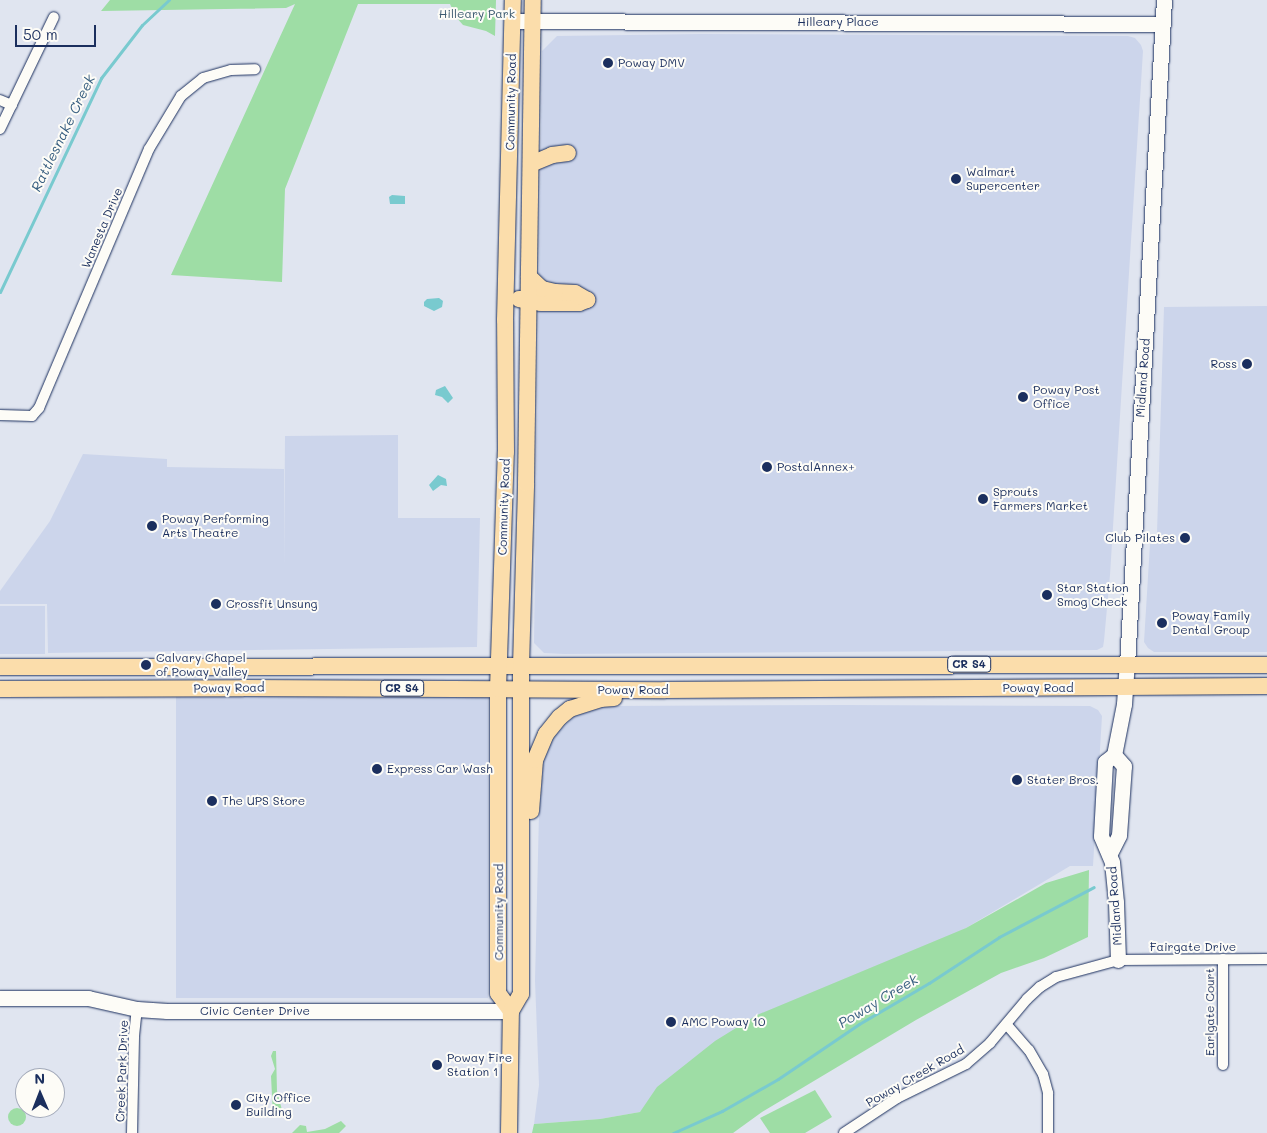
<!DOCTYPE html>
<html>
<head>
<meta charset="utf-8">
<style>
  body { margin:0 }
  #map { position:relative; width:1267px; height:1133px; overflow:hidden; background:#e0e5f0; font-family:Mali,sans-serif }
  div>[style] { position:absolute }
  .built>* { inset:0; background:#ccd5eb; transform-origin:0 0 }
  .green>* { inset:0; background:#9edda5 }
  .round { border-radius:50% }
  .water>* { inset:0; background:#79cacf }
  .stream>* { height:3px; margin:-1.5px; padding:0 1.5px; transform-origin:1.5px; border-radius:1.5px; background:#79cacf }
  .roads { filter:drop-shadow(0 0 1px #1b2f5e) drop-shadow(0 0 1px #1b2f5e) }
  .street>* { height:10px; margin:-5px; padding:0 5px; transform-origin:5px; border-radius:5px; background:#fdfcf7 }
  .secondary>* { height:15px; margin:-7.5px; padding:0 7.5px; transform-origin:7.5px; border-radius:7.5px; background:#fdfcf7 }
  .primary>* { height:16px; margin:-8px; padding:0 8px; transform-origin:8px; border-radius:8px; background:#fbddab }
  .dots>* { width:14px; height:14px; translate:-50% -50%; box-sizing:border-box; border:2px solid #fdfcf7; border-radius:50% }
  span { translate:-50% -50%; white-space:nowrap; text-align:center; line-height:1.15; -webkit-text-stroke:4px #fdfcf7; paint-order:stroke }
  .shield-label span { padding:1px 4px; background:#fdfcf7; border:1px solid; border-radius:4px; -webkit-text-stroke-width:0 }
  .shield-label { font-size:11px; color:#1b2f5e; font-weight:700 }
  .park-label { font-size:12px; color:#3c5a70 }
  .street-label { font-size:12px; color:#1b2f5e }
  .poi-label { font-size:12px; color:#1b2f5e }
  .left { translate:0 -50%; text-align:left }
  .right { translate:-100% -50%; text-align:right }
  .water-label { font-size:14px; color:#375e80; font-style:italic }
  .north { position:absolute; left:15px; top:1068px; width:50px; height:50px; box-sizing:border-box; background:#fdfcf7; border:1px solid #a3aaba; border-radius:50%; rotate:359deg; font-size:14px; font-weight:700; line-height:20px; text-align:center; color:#1b2f5e }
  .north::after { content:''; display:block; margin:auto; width:18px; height:22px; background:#1b2f5e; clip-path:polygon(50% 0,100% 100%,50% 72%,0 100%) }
  .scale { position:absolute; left:15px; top:25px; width:81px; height:22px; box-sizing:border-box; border:2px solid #1b2f5e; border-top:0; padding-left:6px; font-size:15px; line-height:18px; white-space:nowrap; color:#1b2f5e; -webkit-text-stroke:4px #fdfcf7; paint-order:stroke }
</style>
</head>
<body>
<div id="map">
  <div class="built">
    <i style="clip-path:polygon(700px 34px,1128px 36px,1135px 38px,1141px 45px,1143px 51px,1110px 575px,1104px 641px,1103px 647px,1097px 650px,564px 654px,544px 653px,534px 643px,542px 51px,557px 36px)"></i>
    <i style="clip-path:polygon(1267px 306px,1267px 652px,1154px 652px,1148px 648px,1144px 642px,1150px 544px,1157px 533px,1164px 307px)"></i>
    <i style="clip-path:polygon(398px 435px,398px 518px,480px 518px,477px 647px,48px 653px,47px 604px,0 604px,0 591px,50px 521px,83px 454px,167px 459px,167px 467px,284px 469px,284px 568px,285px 436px)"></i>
    <i style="left:0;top:606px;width:45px;height:48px"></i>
    <i style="left:176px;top:697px;width:312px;height:301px"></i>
    <i style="clip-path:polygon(843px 705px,1090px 706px,1098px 710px,1102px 716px,1093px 866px,1070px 866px,966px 928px,640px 1112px,600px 1119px,534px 1124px,539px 1085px,535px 981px,540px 771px,551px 739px,573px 717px,594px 708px,608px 706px)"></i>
  </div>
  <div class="green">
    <i style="clip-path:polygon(110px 0,496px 0,495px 36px,486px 31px,463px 25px,456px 17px,450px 4px,358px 4px,285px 189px,282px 282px,171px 275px,295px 4px,286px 8px,101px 11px)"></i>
    <i style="clip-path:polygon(1089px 870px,1088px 937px,1044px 958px,1001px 973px,916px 1020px,762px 1112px,733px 1133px,532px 1133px,534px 1124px,600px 1119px,640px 1112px,657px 1087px,715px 1041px,757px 1015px,966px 928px,1046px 883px)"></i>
    <i style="clip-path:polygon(273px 1051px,276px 1051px,277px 1091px,282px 1110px,273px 1116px,271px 1076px,275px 1069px,271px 1056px)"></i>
    <i style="clip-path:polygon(815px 1090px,832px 1117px,805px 1133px,770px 1133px,760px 1118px)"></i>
    <i class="round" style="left:8px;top:1108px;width:18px;height:18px"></i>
    <i style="clip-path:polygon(341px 1121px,346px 1126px,339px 1133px,292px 1133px,300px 1125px,306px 1126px,307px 1132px,325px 1129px)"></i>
  </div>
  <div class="water">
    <i style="clip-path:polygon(392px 195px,405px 196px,405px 204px,390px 204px,389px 197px)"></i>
    <i style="clip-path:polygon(439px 298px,443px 301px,442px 307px,434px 311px,424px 306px,424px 302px,427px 299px)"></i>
    <i style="clip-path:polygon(445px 386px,453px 398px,448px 403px,442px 397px,435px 395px,436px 390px)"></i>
    <i style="clip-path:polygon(438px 475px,446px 479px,447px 486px,441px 485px,433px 491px,429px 485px)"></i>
  </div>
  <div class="stream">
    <i style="left:0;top:292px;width:237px;rotate:-64.7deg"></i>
    <i style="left:101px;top:78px;width:67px;rotate:-52.3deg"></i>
    <i style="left:142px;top:25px;width:37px;rotate:-43deg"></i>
    <i style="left:673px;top:1133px;width:54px;rotate:-24.2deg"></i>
    <i style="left:722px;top:1111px;width:64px;rotate:-29.7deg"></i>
    <i style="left:778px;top:1079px;width:98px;rotate:-34.2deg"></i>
    <i style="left:859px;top:1024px;width:81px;rotate:-30.4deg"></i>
    <i style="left:929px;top:983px;width:84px;rotate:-33.3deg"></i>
    <i style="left:999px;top:937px;width:107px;rotate:-27.8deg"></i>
  </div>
  <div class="roads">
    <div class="street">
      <i style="left:0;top:100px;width:13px;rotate:23deg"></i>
      <i style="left:0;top:129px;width:124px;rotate:-64.3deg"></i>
      <i style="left:0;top:415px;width:32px;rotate:2deg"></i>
      <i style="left:32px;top:416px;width:11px;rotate:-49deg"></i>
      <i style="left:39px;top:408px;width:281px;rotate:-67deg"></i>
      <i style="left:149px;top:149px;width:62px;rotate:-58.9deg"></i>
      <i style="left:181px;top:96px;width:28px;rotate:-39deg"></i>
      <i style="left:203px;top:78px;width:29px;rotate:-16deg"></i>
      <i style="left:231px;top:70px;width:24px;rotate:-2deg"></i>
      <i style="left:1007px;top:1025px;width:33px;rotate:49deg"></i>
      <i style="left:1029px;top:1050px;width:28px;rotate:60deg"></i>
      <i style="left:1043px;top:1074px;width:20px;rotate:75deg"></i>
      <i style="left:1048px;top:1093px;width:40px;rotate:90deg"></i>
      <i style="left:1223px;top:1065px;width:106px;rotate:-90deg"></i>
      <i style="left:132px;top:1133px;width:97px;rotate:-88.8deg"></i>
      <i style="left:134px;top:1036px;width:27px;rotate:-84deg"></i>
      <i style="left:844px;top:1133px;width:64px;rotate:-33.4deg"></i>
      <i style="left:897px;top:1098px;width:77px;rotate:-26.2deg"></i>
      <i style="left:966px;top:1064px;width:32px;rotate:-41deg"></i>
      <i style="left:990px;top:1043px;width:57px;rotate:-49.9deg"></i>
      <i style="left:1027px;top:999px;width:18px;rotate:-43deg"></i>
      <i style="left:1040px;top:987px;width:19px;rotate:-32deg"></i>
      <i style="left:1056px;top:977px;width:64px;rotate:-15.3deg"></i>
      <i style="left:1118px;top:960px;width:149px;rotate:-0.4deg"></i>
    </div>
    <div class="secondary">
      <i style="left:512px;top:21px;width:651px;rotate:0.26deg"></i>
      <i style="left:1110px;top:853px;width:20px;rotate:-63deg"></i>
      <i style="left:1119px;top:835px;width:69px;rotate:-85.9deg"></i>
      <i style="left:1124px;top:766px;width:15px;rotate:-132deg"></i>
      <i style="left:1118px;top:960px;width:58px;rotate:-92deg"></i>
      <i style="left:1116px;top:902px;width:40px;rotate:-95.7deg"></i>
      <i style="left:1112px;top:862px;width:28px;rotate:-113deg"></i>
      <i style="left:1101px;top:836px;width:74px;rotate:-86.9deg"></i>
      <i style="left:1105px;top:762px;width:11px;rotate:-38deg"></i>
      <i style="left:1114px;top:755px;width:52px;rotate:-78.9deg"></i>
      <i style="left:1124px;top:704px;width:39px;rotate:-86deg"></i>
      <i style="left:1127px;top:665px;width:666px;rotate:-86.82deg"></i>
      <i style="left:0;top:998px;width:88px"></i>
      <i style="left:88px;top:998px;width:50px;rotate:12.7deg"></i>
      <i style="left:137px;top:1009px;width:30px;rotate:4deg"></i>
      <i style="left:167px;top:1011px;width:344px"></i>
    </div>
    <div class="primary">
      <i style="left:531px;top:164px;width:23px;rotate:-23deg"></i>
      <i style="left:552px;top:155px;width:16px;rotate:-7deg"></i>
      <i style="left:519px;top:299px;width:22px;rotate:10deg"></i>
      <i style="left:541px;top:303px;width:38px"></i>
      <i style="left:579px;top:303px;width:9px;rotate:-21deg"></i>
      <i style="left:587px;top:300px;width:14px;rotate:-150deg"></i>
      <i style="left:575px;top:293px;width:20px;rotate:-177deg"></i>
      <i style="left:555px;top:292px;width:13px;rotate:-167deg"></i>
      <i style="left:542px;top:289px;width:18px;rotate:-137deg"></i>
      <i style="left:0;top:667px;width:1267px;rotate:-0.09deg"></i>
      <i style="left:0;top:689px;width:243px;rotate:-0.2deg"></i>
      <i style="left:243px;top:688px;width:422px;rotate:0.3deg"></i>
      <i style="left:665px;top:690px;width:602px;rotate:-0.38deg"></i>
      <i style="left:531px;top:811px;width:51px;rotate:-85.5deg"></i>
      <i style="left:535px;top:760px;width:28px;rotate:-67deg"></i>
      <i style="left:546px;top:734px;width:22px;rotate:-51deg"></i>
      <i style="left:560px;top:717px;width:13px;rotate:-39deg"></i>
      <i style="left:570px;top:709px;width:32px;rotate:-18deg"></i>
      <i style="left:600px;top:699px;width:14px;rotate:-4deg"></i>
      <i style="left:511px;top:1011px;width:22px;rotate:-126deg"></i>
      <i style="left:498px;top:993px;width:304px;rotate:-90deg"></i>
      <i style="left:498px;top:689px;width:237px;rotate:-88.1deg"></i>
      <i style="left:506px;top:452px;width:132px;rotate:-90.4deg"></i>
      <i style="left:505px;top:320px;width:320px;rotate:-88.6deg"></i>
      <i style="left:509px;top:1133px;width:122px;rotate:-89.1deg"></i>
      <i style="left:511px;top:1011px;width:20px;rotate:-60deg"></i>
      <i style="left:521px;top:994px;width:328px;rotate:-90deg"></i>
      <i style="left:521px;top:666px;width:183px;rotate:-88.4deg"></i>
      <i style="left:526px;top:483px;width:483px;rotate:-89.2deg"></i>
    </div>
  </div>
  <div class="dots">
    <i style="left:608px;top:63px;background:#1b2f5e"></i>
    <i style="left:956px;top:179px;background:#1b2f5e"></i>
    <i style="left:1247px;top:364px;background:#1b2f5e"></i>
    <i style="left:1023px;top:397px;background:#1b2f5e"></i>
    <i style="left:767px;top:467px;background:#1b2f5e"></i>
    <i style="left:983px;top:499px;background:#1b2f5e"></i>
    <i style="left:152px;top:526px;background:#1b2f5e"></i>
    <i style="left:1185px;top:538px;background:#1b2f5e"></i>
    <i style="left:1047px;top:595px;background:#1b2f5e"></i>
    <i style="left:216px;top:604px;background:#1b2f5e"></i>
    <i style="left:1162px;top:623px;background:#1b2f5e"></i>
    <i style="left:146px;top:665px;background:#1b2f5e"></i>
    <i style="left:377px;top:769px;background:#1b2f5e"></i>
    <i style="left:1017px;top:780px;background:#1b2f5e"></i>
    <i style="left:212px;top:801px;background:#1b2f5e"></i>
    <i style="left:671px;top:1022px;background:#1b2f5e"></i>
    <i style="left:437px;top:1065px;background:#1b2f5e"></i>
    <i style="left:236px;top:1105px;background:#1b2f5e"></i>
  </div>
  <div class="shield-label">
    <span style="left:969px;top:664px">CR S4</span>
    <span style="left:402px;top:688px">CR S4</span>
  </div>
  <div class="park-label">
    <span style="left:477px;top:14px">Hilleary Park</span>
  </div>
  <div class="street-label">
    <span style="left:838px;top:22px">Hilleary Place</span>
    <span style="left:511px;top:102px;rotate:-89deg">Community Road</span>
    <span style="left:102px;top:228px;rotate:-67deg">Wanesta Drive</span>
    <span style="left:1143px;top:378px;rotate:-86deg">Midland Road</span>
    <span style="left:504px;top:507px;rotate:-88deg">Community Road</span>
    <span style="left:229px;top:688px;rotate:-1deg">Poway Road</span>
    <span style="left:1038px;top:688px">Poway Road</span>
    <span style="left:633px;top:690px">Poway Road</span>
    <span style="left:1115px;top:906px;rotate:-94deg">Midland Road</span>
    <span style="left:499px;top:912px;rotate:-90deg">Community Road</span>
    <span style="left:1193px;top:947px">Fairgate Drive</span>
    <span style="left:255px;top:1011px">Civic Center Drive</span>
    <span style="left:1210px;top:1012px;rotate:-90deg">Earlgate Court</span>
    <span style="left:122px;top:1071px;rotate:-88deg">Creek Park Drive</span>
    <span style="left:915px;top:1076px;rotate:-30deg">Poway Creek Road</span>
  </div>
  <div class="poi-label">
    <span class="left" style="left:618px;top:63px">Poway DMV</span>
    <span class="left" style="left:966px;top:179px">Walmart<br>Supercenter</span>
    <span class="right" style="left:1237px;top:364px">Ross</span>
    <span class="left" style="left:1033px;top:397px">Poway Post<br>Office</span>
    <span class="left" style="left:777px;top:467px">PostalAnnex+</span>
    <span class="left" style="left:993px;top:499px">Sprouts<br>Farmers Market</span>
    <span class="left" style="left:162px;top:526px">Poway Performing<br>Arts Theatre</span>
    <span class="right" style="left:1175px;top:538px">Club Pilates</span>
    <span class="left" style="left:1057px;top:595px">Star Station<br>Smog Check</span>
    <span class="left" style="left:226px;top:604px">Crossfit Unsung</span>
    <span class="left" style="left:1172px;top:623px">Poway Family<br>Dental Group</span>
    <span class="left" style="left:156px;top:665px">Calvary Chapel<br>of Poway Valley</span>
    <span class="left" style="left:387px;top:769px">Express Car Wash</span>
    <span class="left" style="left:1027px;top:780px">Stater Bros.</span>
    <span class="left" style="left:222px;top:801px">The UPS Store</span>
    <span class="left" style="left:681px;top:1022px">AMC Poway 10</span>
    <span class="left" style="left:447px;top:1065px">Poway Fire<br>Station 1</span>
    <span class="left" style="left:246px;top:1105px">City Office<br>Building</span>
  </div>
  <div class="water-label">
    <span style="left:63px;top:133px;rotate:-64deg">Rattlesnake Creek</span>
    <span style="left:878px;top:1001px;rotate:-31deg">Poway Creek</span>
  </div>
  <div class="north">N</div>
  <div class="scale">50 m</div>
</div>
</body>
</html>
